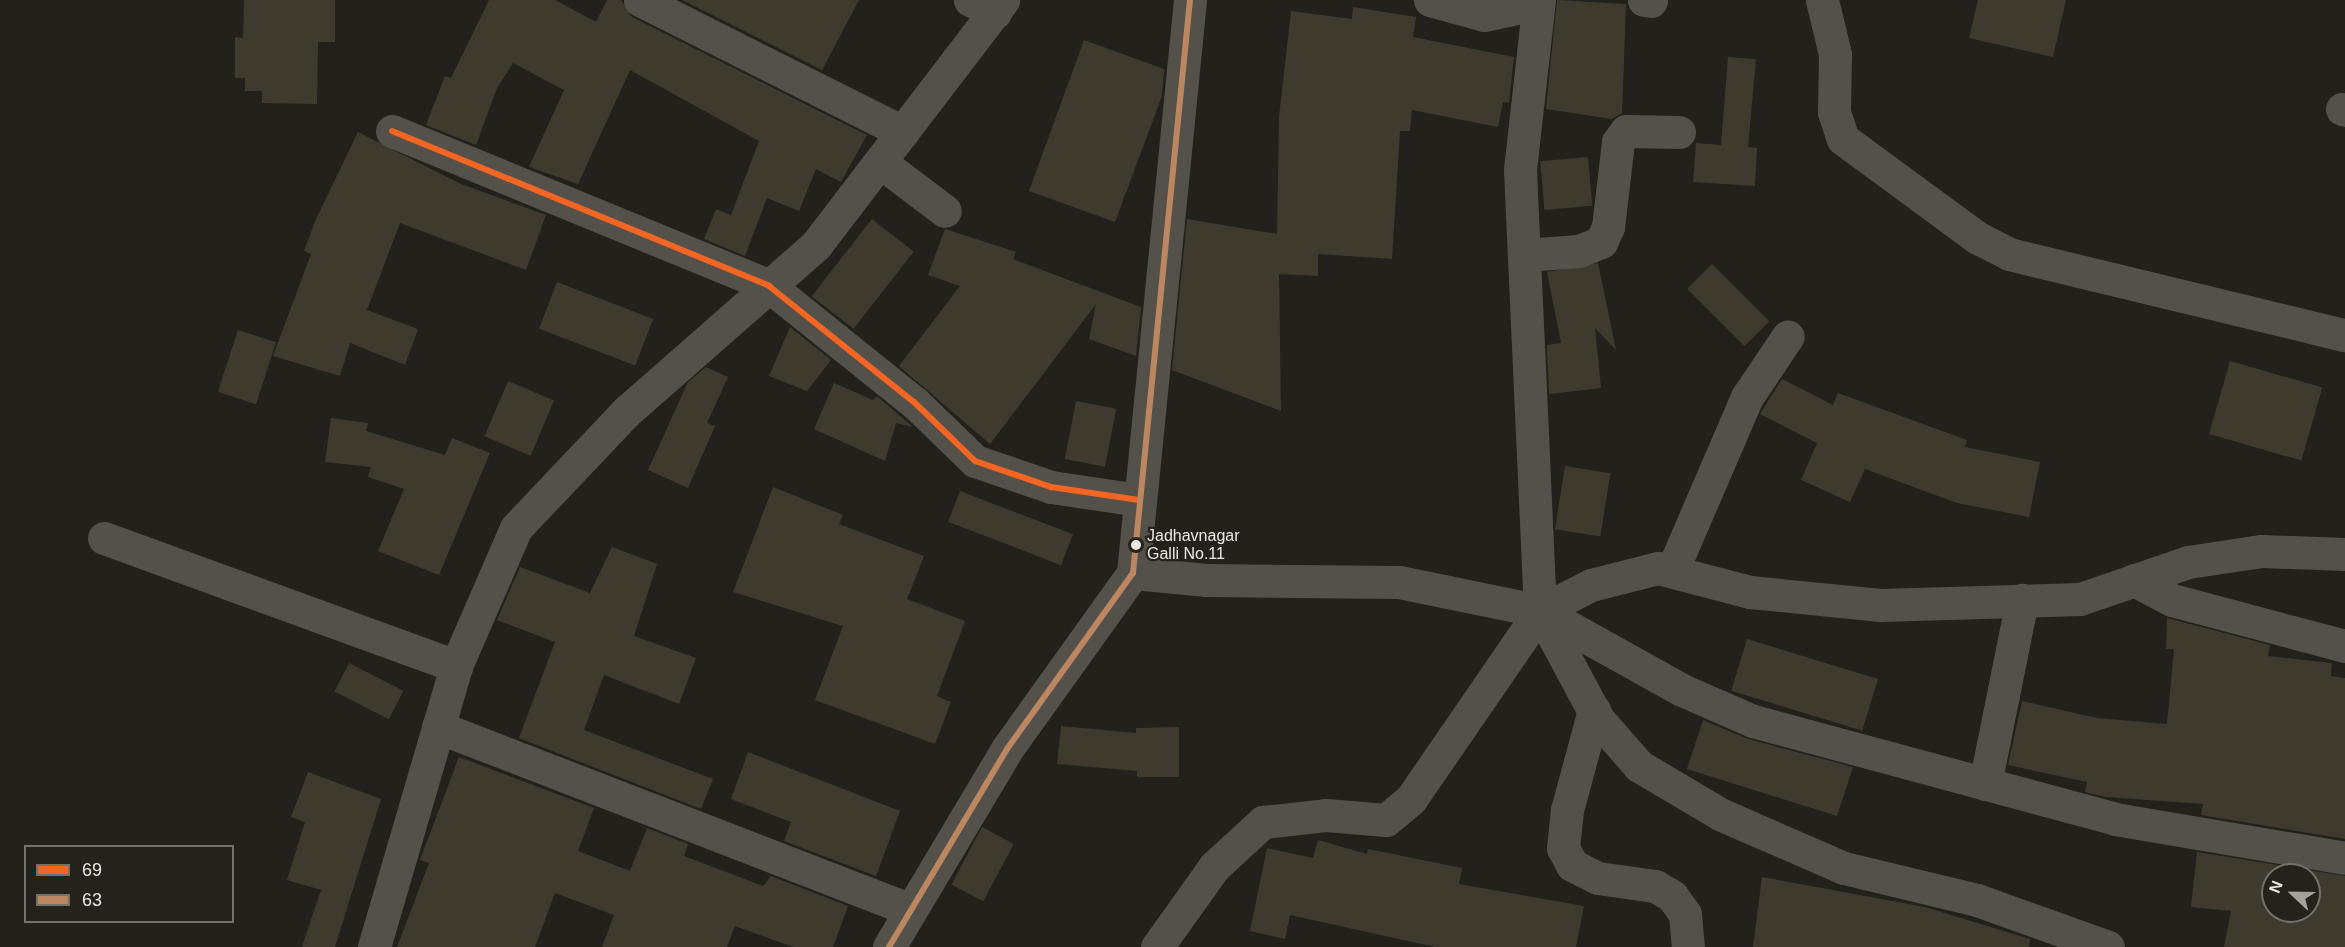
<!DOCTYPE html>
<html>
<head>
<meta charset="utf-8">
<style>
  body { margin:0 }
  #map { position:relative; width:2345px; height:947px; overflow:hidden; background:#22211c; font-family:Helvetica,sans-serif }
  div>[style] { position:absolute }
  .building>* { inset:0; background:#3e3b2e; transform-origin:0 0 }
  .minor>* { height:33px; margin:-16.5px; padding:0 16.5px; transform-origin:16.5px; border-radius:16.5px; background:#54514b }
  .bus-1>* { height:6px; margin:-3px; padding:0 3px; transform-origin:3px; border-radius:3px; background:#f26522 }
  .bus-2>* { height:6px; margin:-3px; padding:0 3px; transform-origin:3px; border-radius:3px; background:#bb8660 }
  .dots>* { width:16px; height:16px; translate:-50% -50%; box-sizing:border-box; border:3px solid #24221a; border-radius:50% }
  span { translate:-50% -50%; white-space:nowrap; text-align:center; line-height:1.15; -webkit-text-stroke:4.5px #24221a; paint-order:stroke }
  .bus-label { font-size:16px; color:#eae8e3 }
  .left { translate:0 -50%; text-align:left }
  .legend { position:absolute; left:24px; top:845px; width:210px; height:78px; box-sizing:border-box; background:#24221a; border:2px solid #73716a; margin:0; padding:8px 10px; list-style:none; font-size:18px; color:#eae8e3 }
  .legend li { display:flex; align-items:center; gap:12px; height:30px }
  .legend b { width:30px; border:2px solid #73716a }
  .north { position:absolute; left:2261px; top:863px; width:60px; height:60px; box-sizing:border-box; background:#24221a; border:2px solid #73716a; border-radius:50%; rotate:292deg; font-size:16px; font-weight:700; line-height:24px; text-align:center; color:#eae8e3 }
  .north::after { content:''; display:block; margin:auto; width:21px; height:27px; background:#a4a29d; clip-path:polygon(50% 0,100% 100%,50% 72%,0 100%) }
</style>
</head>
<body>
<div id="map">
  <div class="building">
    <i style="clip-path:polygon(244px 0,335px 0,335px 42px,318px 42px,317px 104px,262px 103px,262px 91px,245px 91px,245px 78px,235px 78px,235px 37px,243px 38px)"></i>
    <i style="clip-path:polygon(489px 0,555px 0,596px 22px,607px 0,621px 0,632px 17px,867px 135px,841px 182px,816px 169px,799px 211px,767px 198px,745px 256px,704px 239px,716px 209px,731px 215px,759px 141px,630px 70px,578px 184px,529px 167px,564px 90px,513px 63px,497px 88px,476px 145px,426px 125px,445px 76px,451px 78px)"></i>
    <i style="clip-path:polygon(682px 0,859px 0,822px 70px)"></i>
    <i style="clip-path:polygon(1557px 0,1626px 4px,1622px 113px,1612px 119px,1546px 109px)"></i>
    <i style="clip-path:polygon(1978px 0,2066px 0,2053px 57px,1969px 38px)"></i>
    <i style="clip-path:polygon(1353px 7px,1416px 17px,1413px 37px,1514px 57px,1509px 103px,1503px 102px,1498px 127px,1412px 110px,1410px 131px,1400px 131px,1392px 259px,1318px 254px,1318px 276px,1279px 274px,1281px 411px,1172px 370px,1187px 219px,1277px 234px,1279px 117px,1291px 11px,1352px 19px)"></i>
    <i style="clip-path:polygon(1084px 40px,1164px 69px,1162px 96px,1115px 222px,1029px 191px)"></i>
    <i style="clip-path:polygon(1728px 57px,1756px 59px,1748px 147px,1757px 148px,1755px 186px,1693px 182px,1696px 143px,1721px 145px)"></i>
    <i style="clip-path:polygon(358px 132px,461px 184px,546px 215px,526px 270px,400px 223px,367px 310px,418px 329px,405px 365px,350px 343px,340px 376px,273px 356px,311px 254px,304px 251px,316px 219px)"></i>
    <i style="left:1588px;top:157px;width:49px;height:48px;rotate:85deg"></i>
    <i style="left:872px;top:219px;width:53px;height:98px;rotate:38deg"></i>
    <i style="clip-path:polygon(945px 229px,1016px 252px,1013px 259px,1141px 307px,1136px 356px,1089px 339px,1096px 304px,990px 444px,899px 366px,960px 286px,928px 275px)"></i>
    <i style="clip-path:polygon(1598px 263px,1616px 350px,1595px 328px,1601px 388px,1549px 394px,1547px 345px,1561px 343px,1547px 272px)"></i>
    <i style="left:1712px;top:264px;width:81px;height:35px;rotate:45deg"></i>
    <i style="left:557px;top:282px;width:103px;height:50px;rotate:21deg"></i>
    <i style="clip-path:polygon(790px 327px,831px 360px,807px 391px,769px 376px)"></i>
    <i style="left:238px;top:330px;width:40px;height:65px;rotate:18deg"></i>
    <i style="left:2230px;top:361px;width:96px;height:76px;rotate:16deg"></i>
    <i style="clip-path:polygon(706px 367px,728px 377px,707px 423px,715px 426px,688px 488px,648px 470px,688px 382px)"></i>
    <i style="clip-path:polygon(1782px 379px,1833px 405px,1838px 393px,1967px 440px,1965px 447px,2040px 462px,2029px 517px,1957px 503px,1865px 469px,1850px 502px,1801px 480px,1817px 443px,1760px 414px)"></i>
    <i style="left:508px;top:381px;width:50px;height:60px;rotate:23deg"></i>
    <i style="clip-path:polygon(834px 383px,873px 400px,877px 396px,913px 427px,896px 423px,885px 461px,814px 429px)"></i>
    <i style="left:1076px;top:401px;width:41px;height:59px;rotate:11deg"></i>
    <i style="clip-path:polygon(331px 418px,368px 423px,366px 431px,445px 455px,452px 438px,490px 453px,439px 575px,378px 551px,404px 489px,368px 477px,371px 467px,325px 462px)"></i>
    <i style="left:1565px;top:466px;width:46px;height:64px;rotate:9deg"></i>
    <i style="clip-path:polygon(773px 487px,843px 515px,839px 524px,924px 556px,907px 599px,965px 621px,937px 696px,951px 702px,935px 744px,815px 700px,843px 626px,733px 592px)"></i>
    <i style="left:960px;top:491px;width:121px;height:33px;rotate:21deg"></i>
    <i style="clip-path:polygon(612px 547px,657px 564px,634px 636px,696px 658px,679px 704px,604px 675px,584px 730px,713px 779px,701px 809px,519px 738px,555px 642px,497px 620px,520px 567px,590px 593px)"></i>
    <i style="clip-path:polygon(2167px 618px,2270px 645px,2268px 656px,2332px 663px,2331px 676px,2345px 678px,2345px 839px,2201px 815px,2203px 804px,2106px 797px,2085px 792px,2087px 782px,2008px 765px,2022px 701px,2097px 718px,2167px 724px,2174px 649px,2166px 649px)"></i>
    <i style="left:1747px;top:639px;width:137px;height:54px;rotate:17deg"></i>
    <i style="left:349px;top:663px;width:61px;height:32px;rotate:27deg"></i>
    <i style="clip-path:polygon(1703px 720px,1748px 739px,1853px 767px,1837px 816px,1687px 769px)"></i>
    <i style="clip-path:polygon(1061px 726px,1136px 733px,1136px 728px,1179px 727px,1179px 777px,1137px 777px,1137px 771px,1057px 764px)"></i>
    <i style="clip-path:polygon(748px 752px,900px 811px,876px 876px,784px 841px,791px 822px,731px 799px)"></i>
    <i style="clip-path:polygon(459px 757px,594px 808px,578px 851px,630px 871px,647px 828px,688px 844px,684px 856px,763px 886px,771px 876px,848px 906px,833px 947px,793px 947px,735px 926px,727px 947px,602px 947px,614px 915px,555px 893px,535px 947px,397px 947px,429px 863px,420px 860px)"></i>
    <i style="clip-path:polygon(308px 772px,381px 799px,335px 947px,302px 947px,321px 890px,287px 880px,305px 822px,291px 817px)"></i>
    <i style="left:982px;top:827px;width:36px;height:65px;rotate:28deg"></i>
    <i style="clip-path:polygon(1318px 840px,1367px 854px,1368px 849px,1462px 868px,1459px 884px,1584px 906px,1576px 947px,1435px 947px,1290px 915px,1285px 939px,1250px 931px,1267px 848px,1313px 858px)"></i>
    <i style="clip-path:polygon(evenodd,2197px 852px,2345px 876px,2345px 947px,2224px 947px,2231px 911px,2191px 907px,2197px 852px,2273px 875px,2309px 875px,2309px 911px,2273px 911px,2273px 875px)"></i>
    <i style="clip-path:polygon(1762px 877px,1925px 907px,2030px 939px,2029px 947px,1753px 947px)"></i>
  </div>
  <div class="minor">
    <i style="left:640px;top:0;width:294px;rotate:26.7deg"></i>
    <i style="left:970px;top:0;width:28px;rotate:26deg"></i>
    <i style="left:1430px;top:0;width:56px;rotate:15.5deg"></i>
    <i style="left:1484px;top:15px;width:33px;rotate:-12deg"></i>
    <i style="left:1516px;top:8px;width:13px;rotate:-39deg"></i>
    <i style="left:1539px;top:0;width:171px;rotate:96.4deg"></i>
    <i style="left:1520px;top:170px;width:441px;rotate:87.4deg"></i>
    <i style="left:1540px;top:611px;width:123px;rotate:61.8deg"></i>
    <i style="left:1598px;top:719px;width:62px;rotate:48.9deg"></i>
    <i style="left:1639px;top:766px;width:96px;rotate:30.6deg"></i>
    <i style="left:1722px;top:815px;width:133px;rotate:23.5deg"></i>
    <i style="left:1844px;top:868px;width:137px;rotate:13.5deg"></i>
    <i style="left:1977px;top:900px;width:139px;rotate:19.7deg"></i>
    <i style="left:1644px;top:0;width:7px;rotate:8deg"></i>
    <i style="left:1822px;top:0;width:56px;rotate:76.5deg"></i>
    <i style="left:1835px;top:54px;width:58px;rotate:91deg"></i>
    <i style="left:1834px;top:112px;width:28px;rotate:72deg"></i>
    <i style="left:1843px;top:139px;width:167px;rotate:36.3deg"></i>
    <i style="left:1978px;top:238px;width:35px;rotate:27deg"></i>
    <i style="left:2009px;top:254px;width:346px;rotate:13.6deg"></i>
    <i style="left:2342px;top:109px;width:3px;rotate:18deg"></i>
    <i style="left:392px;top:131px;width:408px;rotate:22.3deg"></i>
    <i style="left:769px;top:286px;width:186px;rotate:38.7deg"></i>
    <i style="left:914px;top:402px;width:85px;rotate:44deg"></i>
    <i style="left:975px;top:461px;width:80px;rotate:18.9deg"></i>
    <i style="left:1051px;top:487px;width:89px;rotate:8.4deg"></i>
    <i style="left:880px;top:162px;width:81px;rotate:37deg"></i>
    <i style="left:1525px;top:255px;width:54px;rotate:-4.2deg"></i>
    <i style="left:1579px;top:251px;width:24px;rotate:-22deg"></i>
    <i style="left:1601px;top:242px;width:17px;rotate:-65deg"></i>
    <i style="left:1608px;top:227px;width:86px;rotate:-83.3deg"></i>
    <i style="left:1618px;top:142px;width:14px;rotate:-54deg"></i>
    <i style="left:1626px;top:131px;width:53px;rotate:1.1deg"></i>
    <i style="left:104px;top:538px;width:375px;rotate:20deg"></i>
    <i style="left:1672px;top:571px;width:189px;rotate:-66.7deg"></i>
    <i style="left:1747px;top:397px;width:73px;rotate:-56.1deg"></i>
    <i style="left:1133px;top:573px;width:74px;rotate:5.4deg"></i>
    <i style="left:1207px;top:580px;width:192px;rotate:0.6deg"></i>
    <i style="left:1399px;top:582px;width:144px;rotate:11.6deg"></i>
    <i style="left:1540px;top:611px;width:162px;rotate:29.1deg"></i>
    <i style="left:1682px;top:690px;width:77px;rotate:23.6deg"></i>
    <i style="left:1753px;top:721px;width:375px;rotate:15.1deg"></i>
    <i style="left:2115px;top:819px;width:233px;rotate:9.6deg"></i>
    <i style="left:2134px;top:580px;width:43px;rotate:27.8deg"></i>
    <i style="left:2172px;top:600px;width:179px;rotate:14.9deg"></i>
    <i style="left:1594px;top:710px;width:104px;rotate:105.1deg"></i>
    <i style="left:1567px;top:810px;width:38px;rotate:96deg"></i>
    <i style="left:1563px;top:848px;width:19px;rotate:62deg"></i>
    <i style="left:1572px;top:865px;width:29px;rotate:27deg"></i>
    <i style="left:1598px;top:878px;width:58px;rotate:8deg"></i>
    <i style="left:1655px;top:886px;width:20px;rotate:30deg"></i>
    <i style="left:1672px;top:896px;width:22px;rotate:54deg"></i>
    <i style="left:1685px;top:914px;width:33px;rotate:85deg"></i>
    <i style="left:438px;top:727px;width:507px;rotate:21.15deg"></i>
    <i style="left:1985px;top:784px;width:188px;rotate:-78.6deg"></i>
    <i style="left:374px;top:947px;width:293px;rotate:-73.7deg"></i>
    <i style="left:456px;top:666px;width:150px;rotate:-66.5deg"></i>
    <i style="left:516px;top:528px;width:160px;rotate:-46.5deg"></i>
    <i style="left:626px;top:412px;width:253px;rotate:-41.3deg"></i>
    <i style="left:816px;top:245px;width:308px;rotate:-52.6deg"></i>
    <i style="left:889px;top:947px;width:230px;rotate:-59.2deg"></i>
    <i style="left:1007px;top:749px;width:216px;rotate:-54.4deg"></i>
    <i style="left:1133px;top:573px;width:576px;rotate:-84.32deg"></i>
    <i style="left:1157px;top:947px;width:98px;rotate:-54.5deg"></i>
    <i style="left:1214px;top:867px;width:67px;rotate:-42.6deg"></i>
    <i style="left:1263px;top:822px;width:63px;rotate:-6.3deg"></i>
    <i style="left:1326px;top:815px;width:60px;rotate:4.8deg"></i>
    <i style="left:1386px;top:820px;width:33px;rotate:-40deg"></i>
    <i style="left:1411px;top:799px;width:228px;rotate:-55.5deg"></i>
    <i style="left:1540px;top:611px;width:57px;rotate:-27deg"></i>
    <i style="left:1591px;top:585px;width:69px;rotate:-14.2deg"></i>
    <i style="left:1658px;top:568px;width:95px;rotate:14.6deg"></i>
    <i style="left:1750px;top:592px;width:131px;rotate:5.7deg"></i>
    <i style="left:1880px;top:605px;width:200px;rotate:-1.7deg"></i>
    <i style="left:2080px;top:599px;width:114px;rotate:-18.9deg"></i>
    <i style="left:2188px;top:562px;width:75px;rotate:-8.5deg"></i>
    <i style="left:2262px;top:551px;width:83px;rotate:2.1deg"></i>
  </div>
  <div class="bus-1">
    <i style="left:392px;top:131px;width:408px;rotate:22.3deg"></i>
    <i style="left:769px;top:286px;width:186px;rotate:38.7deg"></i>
    <i style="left:914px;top:402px;width:85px;rotate:44deg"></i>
    <i style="left:975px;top:461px;width:80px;rotate:18.9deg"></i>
    <i style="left:1051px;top:487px;width:89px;rotate:8.4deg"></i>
  </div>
  <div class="bus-2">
    <i style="left:889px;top:947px;width:230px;rotate:-59.2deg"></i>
    <i style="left:1007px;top:749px;width:216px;rotate:-54.4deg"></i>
    <i style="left:1133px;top:573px;width:576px;rotate:-84.32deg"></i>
  </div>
  <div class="dots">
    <i style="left:1136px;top:545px;background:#eae8e3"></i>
  </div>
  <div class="bus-label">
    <span class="left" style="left:1147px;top:545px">Jadhavnagar<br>Galli No.11</span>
  </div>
  <ul class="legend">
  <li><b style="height:8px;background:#f26522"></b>69</li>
  <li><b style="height:8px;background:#bb8660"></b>63</li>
  </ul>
  <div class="north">N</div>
</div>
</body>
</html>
